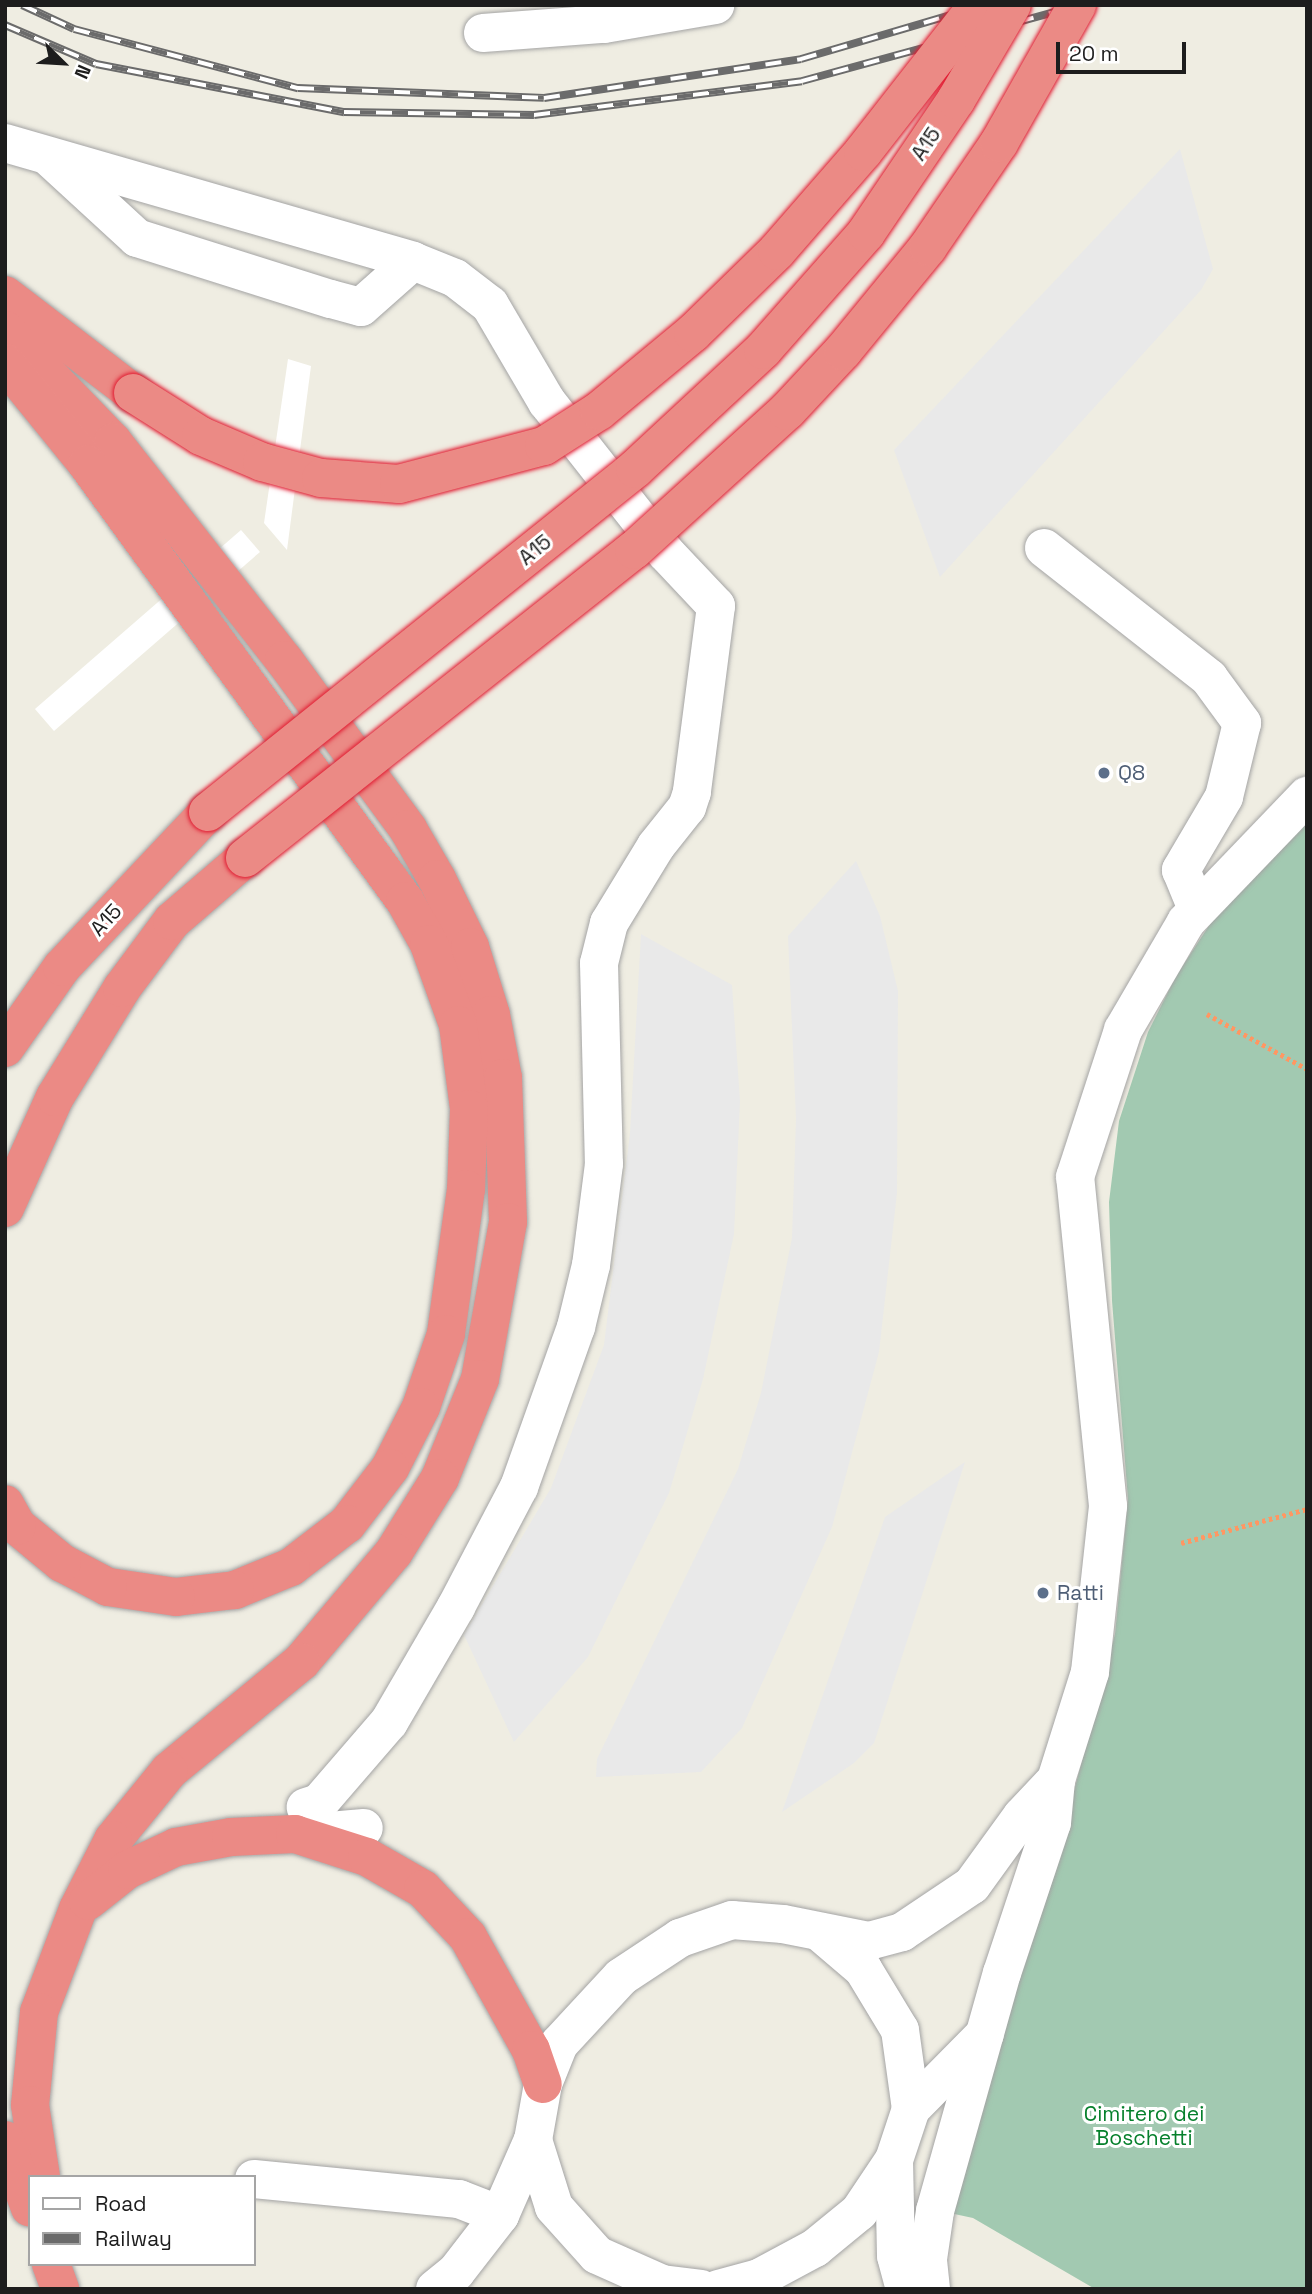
<!DOCTYPE html>
<html>
<head>
<meta charset="utf-8">
<style>
  body { margin:0 }
  #map { position:relative; width:1312px; height:2294px; overflow:hidden; background:#efede2; font-family:"Space Grotesk",sans-serif }
  div>[style] { position:absolute }
  .cemetery>* { inset:0; background:#a2c9b1 }
  .parking>* { inset:0; background:#e9e9e9 }
  .pier>* { inset:0; background:#fff; transform-origin:0 0 }
  .path>* { height:4.5px; margin-top:-2.25px; transform-origin:0; background:repeating-linear-gradient(90deg,#ff9763 0 3.5px,transparent 0 7px) }
  .roads { filter:drop-shadow(0 0 2px #a4a4a4) drop-shadow(0 0 2px #a4a4a4) }
  .minor>* { height:38px; margin:-19px; padding:0 19px; transform-origin:19px; border-radius:19px; background:#fff }
  .highway>* { height:38px; margin:-19px; padding:0 19px; transform-origin:19px; border-radius:19px; background:#eb8a85 }
  .rail>* { height:8px; margin-top:-4px; transform-origin:0; background:repeating-linear-gradient(90deg,#fff 0 16px,#6b6b6b 0 32px); box-sizing:border-box; border-block:2px solid #6b6b6b }
  .bridges { filter:drop-shadow(0 0 2px #e11b31) drop-shadow(0 0 2px #e11b31) }
  .highway-bridge>* { height:38px; margin:-19px; padding:0 19px; transform-origin:19px; border-radius:19px; background:#eb8a85 }
  .dots>* { width:19px; height:19px; translate:-50% -50%; box-sizing:border-box; border:4px solid #fff; border-radius:50% }
  span { translate:-50% -50%; white-space:nowrap; text-align:center; line-height:1.15; -webkit-text-stroke:6px #fff; paint-order:stroke }
  .street-label { font-size:21px; color:#1d1d1d }
  .service-label { font-size:21px; color:#4e5e75 }
  .left { translate:0 -50%; text-align:left }
  .park-label { font-size:21px; color:#06802c }
  .frame { position:absolute; inset:0; border:7px solid #1d1d1d; pointer-events:none }
  .legend { position:absolute; left:28px; top:2175px; width:228px; height:91px; box-sizing:border-box; background:#fff; border:2px solid #a5a5a5; margin:0; padding:9px 12px; list-style:none; font-size:21px; color:#1d1d1d }
  .legend li { display:flex; align-items:center; gap:14px; height:35px }
  .legend b { width:35px; border:2px solid #a5a5a5 }
  .north { position:absolute; left:28px; top:28px; width:70px; height:70px; -webkit-text-stroke:5px #fff; paint-order:stroke; rotate:114deg; font-size:19px; font-weight:700; line-height:28px; text-align:center; color:#1d1d1d }
  .north::after { content:''; display:block; margin:auto; width:24px; height:32px; background:#1d1d1d; clip-path:polygon(50% 0,100% 100%,50% 72%,0 100%) }
  .scale { position:absolute; left:1056px; top:42px; width:130px; height:32px; box-sizing:border-box; border:4px solid #1d1d1d; border-top:0; padding-left:9px; font-size:21px; line-height:24px; white-space:nowrap; color:#1d1d1d; -webkit-text-stroke:5px #fff; paint-order:stroke }
</style>
</head>
<body>
<div id="map">
  <div class="cemetery">
    <i style="clip-path:polygon(1307px 819px,1307px 2289px,1095px 2289px,973px 2218px,945px 2212px,1068px 1814px,1115px 1634px,1128px 1499px,1112px 1301px,1109px 1202px,1119px 1121px,1148px 1032px,1176px 976px,1212px 921px)"></i>
  </div>
  <div class="parking">
    <i style="clip-path:polygon(1180px 149px,1213px 269px,1201px 290px,940px 577px,894px 450px)"></i>
    <i style="clip-path:polygon(856px 861px,880px 916px,898px 991px,897px 1193px,879px 1352px,832px 1527px,742px 1728px,701px 1772px,596px 1777px,597px 1759px,738px 1469px,761px 1393px,792px 1238px,796px 1119px,788px 936px)"></i>
    <i style="clip-path:polygon(641px 934px,732px 985px,740px 1101px,734px 1234px,703px 1379px,669px 1493px,588px 1657px,514px 1742px,464px 1635px,551px 1488px,604px 1345px,630px 1133px)"></i>
    <i style="clip-path:polygon(965px 1462px,874px 1743px,854px 1763px,782px 1812px,885px 1517px)"></i>
  </div>
  <div class="pier">
    <i style="clip-path:polygon(288px 359px,311px 366px,287px 550px,264px 523px)"></i>
    <i style="left:241px;top:530px;width:29px;height:273px;rotate:49deg"></i>
  </div>
  <div class="path">
    <i style="left:1207px;top:1014px;width:114px;rotate:28.8deg"></i>
    <i style="left:1181px;top:1543px;width:131px;rotate:-15.1deg"></i>
  </div>
  <div class="roads">
    <div class="minor">
      <i style="left:483px;top:33px;width:121px;rotate:-4.3deg"></i>
      <i style="left:604px;top:24px;width:113px;rotate:-9.7deg"></i>
      <i style="left:5px;top:143px;width:425px;rotate:16.1deg"></i>
      <i style="left:50px;top:158px;width:118px;rotate:42.6deg"></i>
      <i style="left:137px;top:238px;width:203px;rotate:17.5deg"></i>
      <i style="left:331px;top:299px;width:31px;rotate:15deg"></i>
      <i style="left:361px;top:307px;width:69px;rotate:-41.5deg"></i>
      <i style="left:413px;top:261px;width:45px;rotate:22deg"></i>
      <i style="left:455px;top:278px;width:44px;rotate:37.6deg"></i>
      <i style="left:490px;top:305px;width:113px;rotate:59.6deg"></i>
      <i style="left:547px;top:402px;width:192px;rotate:51.8deg"></i>
      <i style="left:666px;top:553px;width:73px;rotate:46.7deg"></i>
      <i style="left:716px;top:606px;width:188px;rotate:97.4deg"></i>
      <i style="left:692px;top:792px;width:16px;rotate:108deg"></i>
      <i style="left:687px;top:807px;width:50px;rotate:128.5deg"></i>
      <i style="left:656px;top:846px;width:90px;rotate:121.4deg"></i>
      <i style="left:609px;top:923px;width:41px;rotate:104deg"></i>
      <i style="left:599px;top:963px;width:201px;rotate:88.6deg"></i>
      <i style="left:604px;top:1164px;width:102px;rotate:97.3deg"></i>
      <i style="left:591px;top:1265px;width:64px;rotate:103.6deg"></i>
      <i style="left:576px;top:1327px;width:170px;rotate:109.6deg"></i>
      <i style="left:519px;top:1487px;width:136px;rotate:117.7deg"></i>
      <i style="left:456px;top:1607px;width:133px;rotate:120.2deg"></i>
      <i style="left:389px;top:1722px;width:107px;rotate:130.8deg"></i>
      <i style="left:319px;top:1803px;width:14px;rotate:163deg"></i>
      <i style="left:1044px;top:548px;width:210px;rotate:38.2deg"></i>
      <i style="left:1209px;top:678px;width:56px;rotate:53.7deg"></i>
      <i style="left:1242px;top:723px;width:76px;rotate:103.7deg"></i>
      <i style="left:1224px;top:797px;width:85px;rotate:120.5deg"></i>
      <i style="left:1181px;top:870px;width:42px;rotate:67.7deg"></i>
      <i style="left:295px;top:1834px;width:69px;rotate:-5deg"></i>
      <i style="left:822px;top:1934px;width:54px;rotate:40.5deg"></i>
      <i style="left:863px;top:1969px;width:71px;rotate:58.8deg"></i>
      <i style="left:900px;top:2030px;width:80px;rotate:82.1deg"></i>
      <i style="left:533px;top:2140px;width:70px;rotate:72.6deg"></i>
      <i style="left:554px;top:2207px;width:64px;rotate:48.1deg"></i>
      <i style="left:597px;top:2255px;width:71px;rotate:24deg"></i>
      <i style="left:662px;top:2284px;width:39px;rotate:7deg"></i>
      <i style="left:894px;top:2160px;width:96px;rotate:88.8deg"></i>
      <i style="left:896px;top:2256px;width:34px;rotate:75deg"></i>
      <i style="left:254px;top:2179px;width:206px;rotate:5.6deg"></i>
      <i style="left:459px;top:2199px;width:44px;rotate:21.3deg"></i>
      <i style="left:435px;top:2289px;width:27px;rotate:-39deg"></i>
      <i style="left:456px;top:2272px;width:72px;rotate:-52.3deg"></i>
      <i style="left:500px;top:2215px;width:82px;rotate:-66.3deg"></i>
      <i style="left:533px;top:2140px;width:57px;rotate:-79.9deg"></i>
      <i style="left:543px;top:2084px;width:43px;rotate:-68.2deg"></i>
      <i style="left:559px;top:2044px;width:91px;rotate:-47.2deg"></i>
      <i style="left:621px;top:1977px;width:71px;rotate:-33.5deg"></i>
      <i style="left:680px;top:1938px;width:55px;rotate:-19.1deg"></i>
      <i style="left:732px;top:1920px;width:51px;rotate:4.5deg"></i>
      <i style="left:783px;top:1924px;width:88px;rotate:11.2deg"></i>
      <i style="left:869px;top:1941px;width:34px;rotate:-15deg"></i>
      <i style="left:902px;top:1932px;width:84px;rotate:-33.9deg"></i>
      <i style="left:972px;top:1885px;width:85px;rotate:-54.1deg"></i>
      <i style="left:1022px;top:1816px;width:50px;rotate:-46.6deg"></i>
      <i style="left:718px;top:2289px;width:42px;rotate:-15deg"></i>
      <i style="left:759px;top:2278px;width:64px;rotate:-28.2deg"></i>
      <i style="left:815px;top:2248px;width:57px;rotate:-39.3deg"></i>
      <i style="left:859px;top:2212px;width:63px;rotate:-56.1deg"></i>
      <i style="left:894px;top:2160px;width:54px;rotate:-71.6deg"></i>
      <i style="left:911px;top:2109px;width:105px;rotate:-45.4deg"></i>
      <i style="left:931px;top:2289px;width:30px;rotate:-96deg"></i>
      <i style="left:928px;top:2259px;width:49px;rotate:-81.7deg"></i>
      <i style="left:935px;top:2211px;width:247px;rotate:-74.3deg"></i>
      <i style="left:1002px;top:1973px;width:158px;rotate:-71.6deg"></i>
      <i style="left:1052px;top:1823px;width:43px;rotate:-84.7deg"></i>
      <i style="left:1056px;top:1780px;width:113px;rotate:-72.5deg"></i>
      <i style="left:1090px;top:1672px;width:167px;rotate:-83.8deg"></i>
      <i style="left:1108px;top:1506px;width:331px;rotate:-95.7deg"></i>
      <i style="left:1075px;top:1177px;width:155px;rotate:-71.9deg"></i>
      <i style="left:1123px;top:1030px;width:125px;rotate:-59.7deg"></i>
      <i style="left:1186px;top:922px;width:175px;rotate:-46.2deg"></i>
    </div>
    <div class="highway">
      <i style="left:5px;top:295px;width:161px;rotate:37.4deg"></i>
      <i style="left:5px;top:330px;width:156px;rotate:46deg"></i>
      <i style="left:113px;top:442px;width:277px;rotate:51.9deg"></i>
      <i style="left:284px;top:660px;width:210px;rotate:53.7deg"></i>
      <i style="left:408px;top:829px;width:58px;rotate:59.9deg"></i>
      <i style="left:437px;top:879px;width:76px;rotate:64.1deg"></i>
      <i style="left:470px;top:947px;width:71px;rotate:72.8deg"></i>
      <i style="left:491px;top:1015px;width:64px;rotate:79.2deg"></i>
      <i style="left:503px;top:1078px;width:144px;rotate:88deg"></i>
      <i style="left:508px;top:1222px;width:159px;rotate:100.1deg"></i>
      <i style="left:480px;top:1379px;width:107px;rotate:112deg"></i>
      <i style="left:440px;top:1478px;width:87px;rotate:121.9deg"></i>
      <i style="left:394px;top:1552px;width:144px;rotate:130.2deg"></i>
      <i style="left:301px;top:1662px;width:171px;rotate:140.5deg"></i>
      <i style="left:169px;top:1771px;width:89px;rotate:129.1deg"></i>
      <i style="left:113px;top:1840px;width:77px;rotate:116.9deg"></i>
      <i style="left:78px;top:1909px;width:110px;rotate:110.7deg"></i>
      <i style="left:39px;top:2012px;width:93px;rotate:95.5deg"></i>
      <i style="left:30px;top:2105px;width:73px;rotate:81.3deg"></i>
      <i style="left:5px;top:363px;width:130px;rotate:50.9deg"></i>
      <i style="left:87px;top:464px;width:540px;rotate:53.96deg"></i>
      <i style="left:405px;top:901px;width:49px;rotate:60.8deg"></i>
      <i style="left:429px;top:944px;width:86px;rotate:70.3deg"></i>
      <i style="left:458px;top:1025px;width:85px;rotate:82.5deg"></i>
      <i style="left:469px;top:1109px;width:80px;rotate:92.1deg"></i>
      <i style="left:466px;top:1189px;width:146px;rotate:97.9deg"></i>
      <i style="left:446px;top:1334px;width:77px;rotate:108.9deg"></i>
      <i style="left:421px;top:1407px;width:68px;rotate:116.9deg"></i>
      <i style="left:390px;top:1468px;width:71px;rotate:127.5deg"></i>
      <i style="left:347px;top:1524px;width:71px;rotate:142.5deg"></i>
      <i style="left:291px;top:1567px;width:61px;rotate:157.7deg"></i>
      <i style="left:235px;top:1590px;width:59px;rotate:173.2deg"></i>
      <i style="left:176px;top:1597px;width:69px;rotate:-171.6deg"></i>
      <i style="left:108px;top:1587px;width:52px;rotate:-152.4deg"></i>
      <i style="left:62px;top:1563px;width:58px;rotate:-140.6deg"></i>
      <i style="left:17px;top:1526px;width:25px;rotate:-119deg"></i>
      <i style="left:5px;top:1048px;width:99px;rotate:-54.9deg"></i>
      <i style="left:62px;top:967px;width:213px;rotate:-46.7deg"></i>
      <i style="left:5px;top:1208px;width:122px;rotate:-65.8deg"></i>
      <i style="left:55px;top:1097px;width:128px;rotate:-58.4deg"></i>
      <i style="left:122px;top:988px;width:84px;rotate:-53.3deg"></i>
      <i style="left:172px;top:921px;width:96px;rotate:-40.8deg"></i>
      <i style="left:88px;top:1901px;width:50px;rotate:-38.5deg"></i>
      <i style="left:127px;top:1870px;width:54px;rotate:-25.1deg"></i>
      <i style="left:176px;top:1847px;width:56px;rotate:-10.3deg"></i>
      <i style="left:231px;top:1837px;width:64px;rotate:-2.7deg"></i>
      <i style="left:295px;top:1834px;width:76px;rotate:17.7deg"></i>
      <i style="left:367px;top:1857px;width:64px;rotate:29.7deg"></i>
      <i style="left:423px;top:1889px;width:66px;rotate:46.8deg"></i>
      <i style="left:468px;top:1937px;width:129px;rotate:60.9deg"></i>
      <i style="left:531px;top:2050px;width:36px;rotate:71deg"></i>
      <i style="left:5px;top:2140px;width:72px;rotate:69.8deg"></i>
      <i style="left:51px;top:2264px;width:27px;rotate:70deg"></i>
    </div>
  </div>
  <div class="rail">
    <i style="left:22px;top:5px;width:57px;rotate:24.8deg"></i>
    <i style="left:74px;top:29px;width:232px;rotate:14.8deg"></i>
    <i style="left:298px;top:88px;width:246px;rotate:2.3deg"></i>
    <i style="left:544px;top:98px;width:260px;rotate:-8.6deg"></i>
    <i style="left:801px;top:59px;width:191px;rotate:-16.4deg"></i>
    <i style="left:5px;top:25px;width:99px;rotate:23.2deg"></i>
    <i style="left:96px;top:64px;width:253px;rotate:11deg"></i>
    <i style="left:344px;top:112px;width:190px;rotate:0.9deg"></i>
    <i style="left:534px;top:115px;width:270px;rotate:-7.2deg"></i>
    <i style="left:802px;top:81px;width:287px;rotate:-15.3deg"></i>
  </div>
  <div class="bridges">
    <div class="highway-bridge">
      <i style="left:133px;top:393px;width:80px;rotate:32.3deg"></i>
      <i style="left:201px;top:436px;width:66px;rotate:23.1deg"></i>
      <i style="left:262px;top:462px;width:61px;rotate:15.2deg"></i>
      <i style="left:321px;top:478px;width:78px;rotate:4.4deg"></i>
      <i style="left:399px;top:484px;width:150px;rotate:-14.7deg"></i>
      <i style="left:544px;top:446px;width:65px;rotate:-32.5deg"></i>
      <i style="left:599px;top:411px;width:122px;rotate:-39.7deg"></i>
      <i style="left:693px;top:333px;width:117px;rotate:-44.3deg"></i>
      <i style="left:777px;top:251px;width:131px;rotate:-49deg"></i>
      <i style="left:863px;top:152px;width:187px;rotate:-52deg"></i>
      <i style="left:208px;top:812px;width:548px;rotate:-38.77deg"></i>
      <i style="left:635px;top:469px;width:175px;rotate:-42.9deg"></i>
      <i style="left:763px;top:350px;width:156px;rotate:-48.6deg"></i>
      <i style="left:866px;top:233px;width:161px;rotate:-55.9deg"></i>
      <i style="left:956px;top:100px;width:110px;rotate:-59.5deg"></i>
      <i style="left:245px;top:858px;width:496px;rotate:-38.4deg"></i>
      <i style="left:634px;top:550px;width:207px;rotate:-42.3deg"></i>
      <i style="left:787px;top:411px;width:82px;rotate:-47deg"></i>
      <i style="left:843px;top:351px;width:134px;rotate:-50.7deg"></i>
      <i style="left:928px;top:247px;width:126px;rotate:-55.7deg"></i>
      <i style="left:999px;top:143px;width:159px;rotate:-60.5deg"></i>
    </div>
  </div>
  <div class="dots">
    <i style="left:1104px;top:773px;background:#5c6f8a"></i>
    <i style="left:1043px;top:1593px;background:#5c6f8a"></i>
  </div>
  <div class="street-label">
    <span style="left:926px;top:144px;rotate:-56deg">A15</span>
    <span style="left:535px;top:550px;rotate:-39deg">A15</span>
    <span style="left:106px;top:920px;rotate:-47deg">A15</span>
  </div>
  <div class="service-label">
    <span class="left" style="left:1118px;top:773px">Q8</span>
    <span class="left" style="left:1057px;top:1593px">Ratti</span>
  </div>
  <div class="park-label">
    <span style="left:1144px;top:2126px">Cimitero dei<br>Boschetti</span>
  </div>
  <div class="frame"></div>
  <ul class="legend">
  <li><b style="height:9px;background:#fff"></b>Road</li>
  <li><b style="height:9px;background:#6b6b6b"></b>Railway</li>
  </ul>
  <div class="north">N</div>
  <div class="scale">20 m</div>
</div>
</body>
</html>
